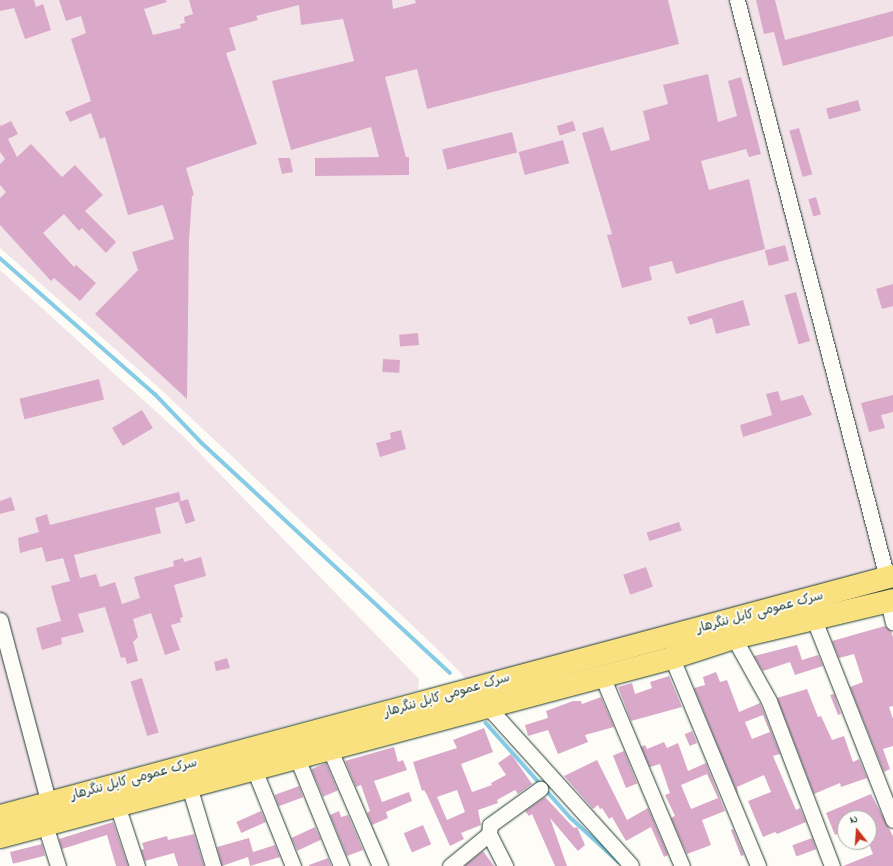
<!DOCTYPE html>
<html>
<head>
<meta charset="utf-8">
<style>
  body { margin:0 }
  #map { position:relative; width:893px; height:866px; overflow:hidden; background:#fdfcf7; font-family:"Indie Flower","Playpen Sans Arabic",sans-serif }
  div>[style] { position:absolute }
  .built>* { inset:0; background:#f2e3e9 }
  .stream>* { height:3.5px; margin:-1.75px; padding:0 1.75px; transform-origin:1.75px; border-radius:1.75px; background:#85cbe6 }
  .building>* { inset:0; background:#daa9c9; transform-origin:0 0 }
  .roads { filter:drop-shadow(0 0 1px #1f3d34) drop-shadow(0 0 1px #1f3d34) }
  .minor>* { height:15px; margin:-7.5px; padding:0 7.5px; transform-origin:7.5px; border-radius:7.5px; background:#fdfcf7 }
  .highway>* { height:22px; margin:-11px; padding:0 11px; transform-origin:11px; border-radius:11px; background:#fae180 }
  span { translate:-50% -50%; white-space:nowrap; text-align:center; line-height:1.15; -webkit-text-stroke:4px #fdfcf7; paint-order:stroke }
  .street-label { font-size:13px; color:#1f3d34 }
  .north { position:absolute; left:837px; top:810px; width:40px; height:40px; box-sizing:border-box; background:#fdfcf7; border:1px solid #a4b0a9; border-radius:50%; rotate:343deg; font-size:11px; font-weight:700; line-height:16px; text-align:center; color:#1f3d34 }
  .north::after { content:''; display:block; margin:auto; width:14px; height:18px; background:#c8321e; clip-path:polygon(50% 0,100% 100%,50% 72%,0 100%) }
</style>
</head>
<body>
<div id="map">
  <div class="built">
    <i style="clip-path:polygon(0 0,893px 0,893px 576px,472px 688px,459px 671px,432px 644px,157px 386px,0 248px)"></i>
    <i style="clip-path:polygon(0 270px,184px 437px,419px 679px,418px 690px,0 804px)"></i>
  </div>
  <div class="stream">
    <i style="left:0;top:258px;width:206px;rotate:41.3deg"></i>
    <i style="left:155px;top:394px;width:68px;rotate:46.2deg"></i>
    <i style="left:202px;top:443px;width:338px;rotate:42.8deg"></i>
    <i style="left:486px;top:723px;width:127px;rotate:48.2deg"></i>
    <i style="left:571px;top:818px;width:65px;rotate:42.5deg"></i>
  </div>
  <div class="building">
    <i style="clip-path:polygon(0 0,34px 0,36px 7px,43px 4px,51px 30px,25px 39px,14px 8px,0 11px)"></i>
    <i style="clip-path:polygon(59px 0,166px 0,167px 2px,144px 9px,153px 35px,181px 28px,180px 24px,185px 23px,184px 17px,193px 14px,189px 0,392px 0,393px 9px,416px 3px,415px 0,668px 0,679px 44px,427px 109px,417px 69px,385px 77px,406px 157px,409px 157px,409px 175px,315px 176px,315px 158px,379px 157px,371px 127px,291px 150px,281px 114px,272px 81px,354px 61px,343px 19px,301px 25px,299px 5px,256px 16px,258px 20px,229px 28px,236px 50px,226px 53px,257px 144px,186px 168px,194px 195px,192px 196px,189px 240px,187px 399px,95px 314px,138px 270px,132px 252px,174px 239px,163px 205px,128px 215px,105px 137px,100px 139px,91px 113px,70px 122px,65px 112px,91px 101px,71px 39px,86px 33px,81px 16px,66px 21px)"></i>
    <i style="clip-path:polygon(756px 0,775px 0,785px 40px,893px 11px,893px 36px,783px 66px,774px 32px,764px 34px)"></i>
    <i style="clip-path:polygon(708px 74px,718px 122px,737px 116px,728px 81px,741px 77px,761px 154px,749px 157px,746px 149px,701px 161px,709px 190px,749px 179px,765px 249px,676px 274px,672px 261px,649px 267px,652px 280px,622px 288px,607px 235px,612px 234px,582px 133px,603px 127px,611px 151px,650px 140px,643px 111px,668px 104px,663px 85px)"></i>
    <i style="left:858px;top:100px;width:11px;height:33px;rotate:75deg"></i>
    <i style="clip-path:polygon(11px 121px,18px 134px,8px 139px,17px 157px,31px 144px,62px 177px,75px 165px,103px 195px,85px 211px,116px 242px,106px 253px,82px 228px,79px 231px,64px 214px,43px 233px,74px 267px,76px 265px,96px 283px,80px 301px,54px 278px,51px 281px,0 225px,0 198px,6px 192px,0 185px,0 164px,5px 159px,0 152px,0 124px,1px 126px)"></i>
    <i style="left:573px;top:121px;width:10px;height:17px;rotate:73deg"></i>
    <i style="left:799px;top:128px;width:48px;height:10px;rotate:74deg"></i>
    <i style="left:512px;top:132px;width:21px;height:72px;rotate:76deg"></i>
    <i style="left:563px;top:140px;width:24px;height:46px;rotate:75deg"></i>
    <i style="clip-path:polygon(278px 158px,290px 158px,293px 172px,282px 174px)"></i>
    <i style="left:816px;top:197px;width:18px;height:8px;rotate:74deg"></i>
    <i style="left:785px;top:245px;width:16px;height:21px;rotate:75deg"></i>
    <i style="clip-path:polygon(893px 284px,893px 306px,882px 309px,876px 289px)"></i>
    <i style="left:796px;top:292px;width:51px;height:12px;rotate:74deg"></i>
    <i style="clip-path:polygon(743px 300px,750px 325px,716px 334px,712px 318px,690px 325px,687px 317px)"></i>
    <i style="left:418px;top:333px;width:12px;height:19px;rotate:85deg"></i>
    <i style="left:383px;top:359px;width:17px;height:13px;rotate:3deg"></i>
    <i style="left:99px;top:379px;width:21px;height:82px;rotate:76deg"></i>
    <i style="clip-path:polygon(778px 391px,781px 401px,803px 395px,812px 415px,743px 437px,740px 425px,772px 415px,766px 394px)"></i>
    <i style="clip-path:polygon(893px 395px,893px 412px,881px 415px,885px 428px,869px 432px,861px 403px)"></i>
    <i style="left:142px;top:410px;width:21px;height:35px;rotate:59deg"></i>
    <i style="clip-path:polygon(401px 430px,406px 449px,380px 457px,376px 443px,391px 439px,390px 433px)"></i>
    <i style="clip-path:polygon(179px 492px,181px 501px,155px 508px,161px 533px,74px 555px,80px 578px,96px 574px,100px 587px,115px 582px,122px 604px,140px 598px,134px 577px,174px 566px,173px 561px,183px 558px,184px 562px,201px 557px,206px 576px,174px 585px,183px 617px,180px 618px,181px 622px,171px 625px,180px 650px,165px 655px,151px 613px,133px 619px,138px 637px,133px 642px,138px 661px,127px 664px,125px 657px,121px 658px,105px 607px,78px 614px,84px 632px,61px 638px,62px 644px,42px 650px,36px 628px,61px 621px,51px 586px,70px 581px,63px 558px,46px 562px,42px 547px,20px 553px,18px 538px,39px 532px,35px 518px,47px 514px,50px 525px)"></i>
    <i style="clip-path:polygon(11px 497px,15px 510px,0 514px,0 501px)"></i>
    <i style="left:188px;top:499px;width:23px;height:10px;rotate:72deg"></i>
    <i style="left:679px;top:522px;width:9px;height:34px;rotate:72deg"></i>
    <i style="left:646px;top:567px;width:21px;height:24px;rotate:71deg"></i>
    <i style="clip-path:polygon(885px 626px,891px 631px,893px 637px,893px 706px,889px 707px,893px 719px,893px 746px,883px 749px,890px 769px,884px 772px,850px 687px,863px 682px,854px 654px,839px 658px,832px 641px)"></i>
    <i style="clip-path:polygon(797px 645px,802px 660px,818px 655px,823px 666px,795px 675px,790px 662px,763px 671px,754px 656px)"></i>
    <i style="clip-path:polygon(227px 658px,230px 668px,216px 671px,214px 662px)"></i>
    <i style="clip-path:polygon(evenodd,716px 672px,720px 682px,727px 680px,739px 712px,760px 703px,780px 754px,773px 756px,796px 810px,800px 808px,806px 822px,777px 834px,775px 832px,763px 837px,748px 801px,771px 792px,764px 775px,737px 787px,738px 795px,694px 688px,705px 685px,703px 677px,716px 672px,763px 715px,770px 732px,752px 739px,745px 722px,763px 715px)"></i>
    <i style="clip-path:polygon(669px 676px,682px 707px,631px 721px,618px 687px,632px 683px,635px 694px,652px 688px,650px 682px)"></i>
    <i style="left:142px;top:678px;width:57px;height:12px;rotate:73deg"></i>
    <i style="clip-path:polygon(807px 689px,818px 717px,821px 716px,832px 740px,844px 736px,853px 762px,859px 759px,867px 778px,841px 787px,840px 783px,814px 794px,777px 698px)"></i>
    <i style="clip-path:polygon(834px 694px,841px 714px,838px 715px,830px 695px)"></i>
    <i style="clip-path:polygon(601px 697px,614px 727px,585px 735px,588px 742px,558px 754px,548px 730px,528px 736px,525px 725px,548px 718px,546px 711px,573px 701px,581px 701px,582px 704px)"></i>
    <i style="clip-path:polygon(evenodd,484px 728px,493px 752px,461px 764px,472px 792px,492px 785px,491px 783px,506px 775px,498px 763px,511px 754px,532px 784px,518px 794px,515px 790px,497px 800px,498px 803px,478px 810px,481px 825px,461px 833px,464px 839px,450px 846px,427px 795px,424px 790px,422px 791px,413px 762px,457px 748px,453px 740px,484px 728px,457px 790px,465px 812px,447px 820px,437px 797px,457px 790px)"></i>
    <i style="left:692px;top:731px;width:13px;height:8px;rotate:67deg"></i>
    <i style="clip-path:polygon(evenodd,664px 742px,667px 748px,678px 743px,688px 771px,706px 763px,725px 811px,702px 820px,711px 845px,687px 854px,671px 818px,675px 816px,665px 795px,670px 793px,660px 764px,650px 767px,641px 747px,645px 745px,647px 749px,664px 742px,707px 774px,718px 798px,691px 809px,681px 785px,707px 774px)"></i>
    <i style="clip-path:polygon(394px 747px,398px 762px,403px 760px,407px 770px,374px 781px,382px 802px,409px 792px,412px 801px,386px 812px,388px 818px,372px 825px,367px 813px,370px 811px,361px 785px,356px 787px,345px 761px)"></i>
    <i style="left:624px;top:751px;width:35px;height:12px;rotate:68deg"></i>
    <i style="clip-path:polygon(597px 760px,627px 820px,648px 808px,668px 855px,664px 857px,651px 827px,626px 841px,612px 817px,609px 819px,602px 808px,600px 809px,598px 805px,593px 809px,564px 776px)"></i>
    <i style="left:326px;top:763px;width:30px;height:16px;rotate:67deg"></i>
    <i style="left:299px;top:786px;width:12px;height:26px;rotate:70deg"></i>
    <i style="clip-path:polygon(871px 794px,893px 836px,893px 866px,843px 866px,873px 854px,869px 844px,869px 818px,845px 818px,845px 831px,835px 835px,826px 813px)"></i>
    <i style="clip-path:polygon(545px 797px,574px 828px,577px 827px,585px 845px,578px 851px,550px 818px,567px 866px,555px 866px,532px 814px,529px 816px,525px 811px)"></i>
    <i style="left:261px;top:811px;width:12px;height:27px;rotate:66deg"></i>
    <i style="clip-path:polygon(339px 811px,341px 817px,348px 815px,363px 850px,347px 856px,330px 815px)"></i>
    <i style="clip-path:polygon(113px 822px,128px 866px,116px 866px,107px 835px,62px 849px,59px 839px)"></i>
    <i style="left:423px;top:825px;width:21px;height:21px;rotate:67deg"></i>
    <i style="left:315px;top:827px;width:14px;height:26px;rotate:65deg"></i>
    <i style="clip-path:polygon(733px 829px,744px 855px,741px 856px,731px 830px)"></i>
    <i style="clip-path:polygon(194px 834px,204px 866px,178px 866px,174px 853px,145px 861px,141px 850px,144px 849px,142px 843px,167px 836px,168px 840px)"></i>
    <i style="clip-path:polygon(249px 838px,253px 852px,275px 845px,280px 857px,250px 866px,248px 857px,222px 866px,217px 847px)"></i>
    <i style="left:812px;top:838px;width:12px;height:21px;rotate:70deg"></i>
    <i style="left:42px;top:844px;width:12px;height:33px;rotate:76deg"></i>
    <i style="clip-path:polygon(483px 851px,494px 866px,464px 866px)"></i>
    <i style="clip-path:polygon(328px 858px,331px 866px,309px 866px,309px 865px)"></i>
  </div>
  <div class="roads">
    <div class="minor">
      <i style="left:737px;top:0;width:597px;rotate:75.45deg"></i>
      <i style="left:888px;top:601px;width:22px;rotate:77deg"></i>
      <i style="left:813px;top:617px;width:218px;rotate:68.5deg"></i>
      <i style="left:0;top:620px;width:199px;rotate:75.1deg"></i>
      <i style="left:734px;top:638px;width:72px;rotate:60.9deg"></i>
      <i style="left:769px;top:701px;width:177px;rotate:69.1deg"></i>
      <i style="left:672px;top:658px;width:225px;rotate:67.5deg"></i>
      <i style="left:602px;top:676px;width:206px;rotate:67.2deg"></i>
      <i style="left:488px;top:707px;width:213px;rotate:47.9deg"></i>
      <i style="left:330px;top:750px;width:126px;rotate:66.7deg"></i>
      <i style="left:297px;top:758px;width:117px;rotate:67.8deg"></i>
      <i style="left:254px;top:769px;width:105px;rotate:68.1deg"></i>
      <i style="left:189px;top:786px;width:84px;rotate:73.3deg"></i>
      <i style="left:117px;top:805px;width:64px;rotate:71.8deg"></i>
      <i style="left:45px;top:825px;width:43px;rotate:72.4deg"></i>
      <i style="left:489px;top:834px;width:36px;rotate:63deg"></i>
      <i style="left:450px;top:866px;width:50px;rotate:-39.4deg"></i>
      <i style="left:489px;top:834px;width:9px;rotate:-84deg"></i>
      <i style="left:490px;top:825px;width:62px;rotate:-35.8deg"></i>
    </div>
    <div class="highway">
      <i style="left:0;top:816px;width:925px;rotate:-15.04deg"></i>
      <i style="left:0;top:837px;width:695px;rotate:-14.92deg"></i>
      <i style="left:672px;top:658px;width:65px;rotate:-17.9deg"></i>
      <i style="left:734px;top:638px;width:163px;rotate:-13.4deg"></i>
    </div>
  </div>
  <div class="street-label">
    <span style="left:760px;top:613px;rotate:-15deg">سرک عمومی کابل ننگرهار</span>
    <span style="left:447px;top:696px;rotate:-16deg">سرک عمومی کابل ننگرهار</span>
    <span style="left:134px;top:780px;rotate:-15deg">سرک عمومی کابل ننگرهار</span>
  </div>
  <div class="north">N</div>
</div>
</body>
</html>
